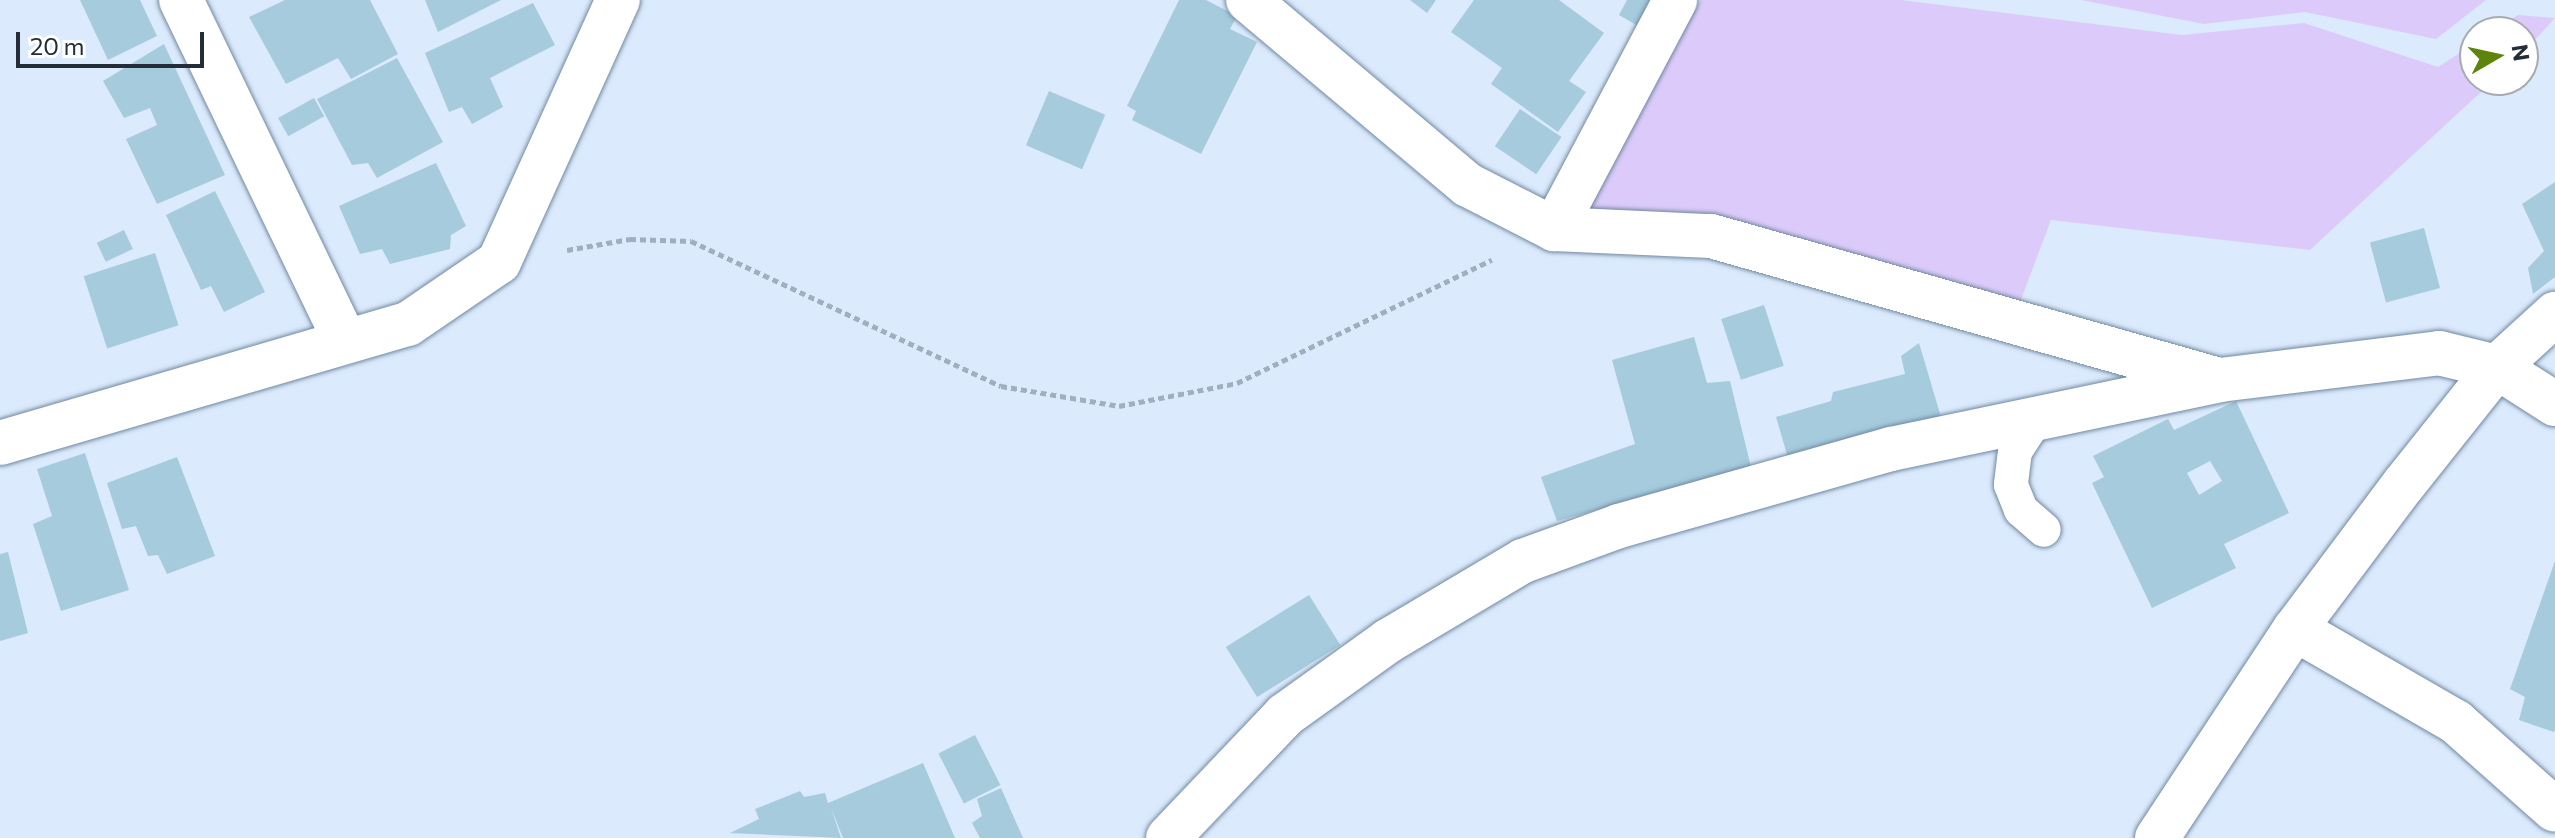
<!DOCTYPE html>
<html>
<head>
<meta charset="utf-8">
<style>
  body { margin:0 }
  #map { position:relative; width:2555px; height:838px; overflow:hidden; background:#dbeafc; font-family:Commissioner,sans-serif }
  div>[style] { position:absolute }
  .green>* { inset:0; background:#dccbfa }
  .building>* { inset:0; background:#a5cbdd; transform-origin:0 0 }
  .path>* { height:5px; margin-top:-2.5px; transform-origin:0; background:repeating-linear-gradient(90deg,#a1aebe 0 6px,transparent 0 10px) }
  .roads { filter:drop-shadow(0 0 2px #7188a2) drop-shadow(0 0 2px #7188a2) }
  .lane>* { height:34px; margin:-17px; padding:0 17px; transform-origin:17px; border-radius:17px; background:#fff }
  .street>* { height:44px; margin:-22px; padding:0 22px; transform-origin:22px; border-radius:22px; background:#fff }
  span { translate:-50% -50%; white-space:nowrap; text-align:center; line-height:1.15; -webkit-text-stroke:6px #fff; paint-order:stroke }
  .north { position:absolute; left:2459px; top:16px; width:80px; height:80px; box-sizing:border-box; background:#fff; border:2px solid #a7abaf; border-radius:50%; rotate:81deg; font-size:22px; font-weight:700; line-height:32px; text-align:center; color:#232c37 }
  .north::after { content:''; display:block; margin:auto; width:28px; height:36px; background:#5d850b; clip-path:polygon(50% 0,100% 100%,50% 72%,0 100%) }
  .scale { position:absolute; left:16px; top:32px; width:188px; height:36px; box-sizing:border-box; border:4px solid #232c37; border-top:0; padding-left:10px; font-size:24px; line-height:28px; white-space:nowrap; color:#232c37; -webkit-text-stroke:6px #fff; paint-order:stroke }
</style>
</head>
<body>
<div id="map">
  <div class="green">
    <i style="clip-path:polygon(1701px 0,1901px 0,2182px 35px,2304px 23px,2438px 67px,2475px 43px,2475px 80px,2494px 80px,2310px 250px,2051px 220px,2017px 310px,1574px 219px,1659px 61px)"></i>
    <i style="clip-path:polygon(2081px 0,2486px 0,2436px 39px,2305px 12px,2204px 24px)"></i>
    <i style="clip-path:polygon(2518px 15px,2555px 18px,2523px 53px,2523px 32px,2492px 32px)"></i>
  </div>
  <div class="building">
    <i style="clip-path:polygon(80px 0,140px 0,157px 36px,108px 60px)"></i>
    <i style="clip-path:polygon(285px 0,370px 0,398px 54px,351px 79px,338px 58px,286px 84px,249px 17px)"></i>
    <i style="clip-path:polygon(425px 0,501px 0,438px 32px)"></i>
    <i style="clip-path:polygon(1179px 0,1206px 0,1237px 16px,1230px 29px,1257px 42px,1201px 154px,1132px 120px,1136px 111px,1127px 106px)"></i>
    <i style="clip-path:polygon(1410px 0,1436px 0,1427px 13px)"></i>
    <i style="clip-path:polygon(1474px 0,1559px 0,1604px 33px,1569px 81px,1586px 92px,1558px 132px,1491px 84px,1502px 68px,1451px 32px)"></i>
    <i style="clip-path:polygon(1627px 0,1661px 0,1645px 30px,1619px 15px)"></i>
    <i style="clip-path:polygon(533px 3px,555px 45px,490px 78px,503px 107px,472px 124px,462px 107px,449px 112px,425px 53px)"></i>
    <i style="clip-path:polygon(164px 44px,225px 175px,157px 204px,126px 139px,157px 125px,150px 108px,124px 118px,103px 81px)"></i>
    <i style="clip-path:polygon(397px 58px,443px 142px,377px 178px,368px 163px,352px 165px,317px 99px)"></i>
    <i style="left:1049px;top:91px;width:61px;height:59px;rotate:23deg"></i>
    <i style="left:314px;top:98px;width:21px;height:41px;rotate:61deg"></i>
    <i style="left:1520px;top:109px;width:50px;height:45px;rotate:34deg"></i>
    <i style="clip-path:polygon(436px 163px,466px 226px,451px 235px,450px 249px,390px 264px,382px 249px,360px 254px,339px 206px)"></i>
    <i style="clip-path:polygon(2555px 182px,2555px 277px,2533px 294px,2528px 268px,2544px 251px,2522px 204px)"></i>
    <i style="clip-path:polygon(215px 191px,265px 292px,224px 312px,211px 286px,201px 290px,166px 215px)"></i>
    <i style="left:2424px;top:228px;width:62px;height:56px;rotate:75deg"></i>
    <i style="left:124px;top:230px;width:21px;height:30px;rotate:65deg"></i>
    <i style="left:155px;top:253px;width:76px;height:75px;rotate:72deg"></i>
    <i style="left:1764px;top:305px;width:64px;height:45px;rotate:72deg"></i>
    <i style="clip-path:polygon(1694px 337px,1707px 383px,1730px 381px,1751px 467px,1557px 521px,1541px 477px,1635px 444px,1612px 360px)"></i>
    <i style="clip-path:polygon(1919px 343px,1941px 417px,1788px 458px,1776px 417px,1831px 401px,1833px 392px,1905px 374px,1901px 356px)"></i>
    <i style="clip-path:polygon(evenodd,2236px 401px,2289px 513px,2224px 544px,2236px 568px,2152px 608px,2092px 483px,2104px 477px,2093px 456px,2168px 419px,2174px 430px,2236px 401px,2210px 461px,2222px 481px,2199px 495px,2187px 473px,2210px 461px)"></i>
    <i style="clip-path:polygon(85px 453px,129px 590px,61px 611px,33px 524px,52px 516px,37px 469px)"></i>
    <i style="clip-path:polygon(177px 457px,215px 556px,167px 574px,158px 555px,148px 556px,136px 526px,122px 529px,107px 483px)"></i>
    <i style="clip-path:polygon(8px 552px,28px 633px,0 641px,0 554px)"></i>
    <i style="clip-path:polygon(2555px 561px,2555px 730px,2554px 732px,2519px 720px,2525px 697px,2510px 689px)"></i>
    <i style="left:1309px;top:595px;width:59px;height:98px;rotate:58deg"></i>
    <i style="left:975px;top:735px;width:56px;height:41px;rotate:63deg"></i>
    <i style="clip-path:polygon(923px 763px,955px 838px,843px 838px,831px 808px,841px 838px,730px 833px,759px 819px,755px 809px,800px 791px,804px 797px,825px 793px,828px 803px)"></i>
    <i style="clip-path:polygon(1001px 788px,1023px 838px,980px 838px,972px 823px,982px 816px,977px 799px)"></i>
  </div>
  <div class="path">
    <i style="left:567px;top:250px;width:64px;rotate:-9.9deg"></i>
    <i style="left:630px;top:239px;width:61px;rotate:1.9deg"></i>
    <i style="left:691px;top:241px;width:342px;rotate:25.1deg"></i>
    <i style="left:1001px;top:386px;width:120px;rotate:9.6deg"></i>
    <i style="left:1119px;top:406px;width:120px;rotate:-11deg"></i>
    <i style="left:1237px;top:383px;width:283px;rotate:-25.8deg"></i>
  </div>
  <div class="roads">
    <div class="lane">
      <i style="left:2036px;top:419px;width:38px;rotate:123deg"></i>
      <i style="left:2015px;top:451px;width:34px;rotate:97deg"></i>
      <i style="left:2011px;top:485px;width:27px;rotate:68deg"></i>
      <i style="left:2021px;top:510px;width:30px;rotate:41deg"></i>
    </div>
    <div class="street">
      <i style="left:181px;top:0;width:374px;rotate:64.3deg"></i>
      <i style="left:1248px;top:0;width:287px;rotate:40.1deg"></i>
      <i style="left:1468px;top:185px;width:97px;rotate:27.1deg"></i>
      <i style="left:1554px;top:229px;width:157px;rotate:2.6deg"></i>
      <i style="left:1711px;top:236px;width:521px;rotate:15.82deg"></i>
      <i style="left:1554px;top:229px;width:259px;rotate:-62.1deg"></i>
      <i style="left:0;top:443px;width:425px;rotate:-16.3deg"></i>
      <i style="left:408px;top:324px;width:110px;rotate:-34.3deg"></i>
      <i style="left:499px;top:262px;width:288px;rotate:-65.6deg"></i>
      <i style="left:2295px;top:629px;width:186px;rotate:30deg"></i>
      <i style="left:2456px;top:722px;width:132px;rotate:41.6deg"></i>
      <i style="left:1168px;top:838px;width:170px;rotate:-46.4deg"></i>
      <i style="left:1285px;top:715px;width:127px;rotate:-35.7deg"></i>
      <i style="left:1388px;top:641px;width:157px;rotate:-30.7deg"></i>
      <i style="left:1523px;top:561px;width:102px;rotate:-20deg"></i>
      <i style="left:1619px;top:526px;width:283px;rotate:-15.8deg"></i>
      <i style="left:1891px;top:449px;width:336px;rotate:-11.8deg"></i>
      <i style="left:2220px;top:380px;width:221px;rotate:-7deg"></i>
      <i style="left:2439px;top:353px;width:60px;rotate:13.6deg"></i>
      <i style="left:2497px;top:367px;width:69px;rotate:32.5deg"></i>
      <i style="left:2157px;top:838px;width:250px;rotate:-56.6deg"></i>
      <i style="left:2295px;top:629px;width:181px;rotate:-53.1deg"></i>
      <i style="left:2404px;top:484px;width:149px;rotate:-51.5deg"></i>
      <i style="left:2497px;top:367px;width:79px;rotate:-42.4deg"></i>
    </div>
  </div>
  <div class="north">N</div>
  <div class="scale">20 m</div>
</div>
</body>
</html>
